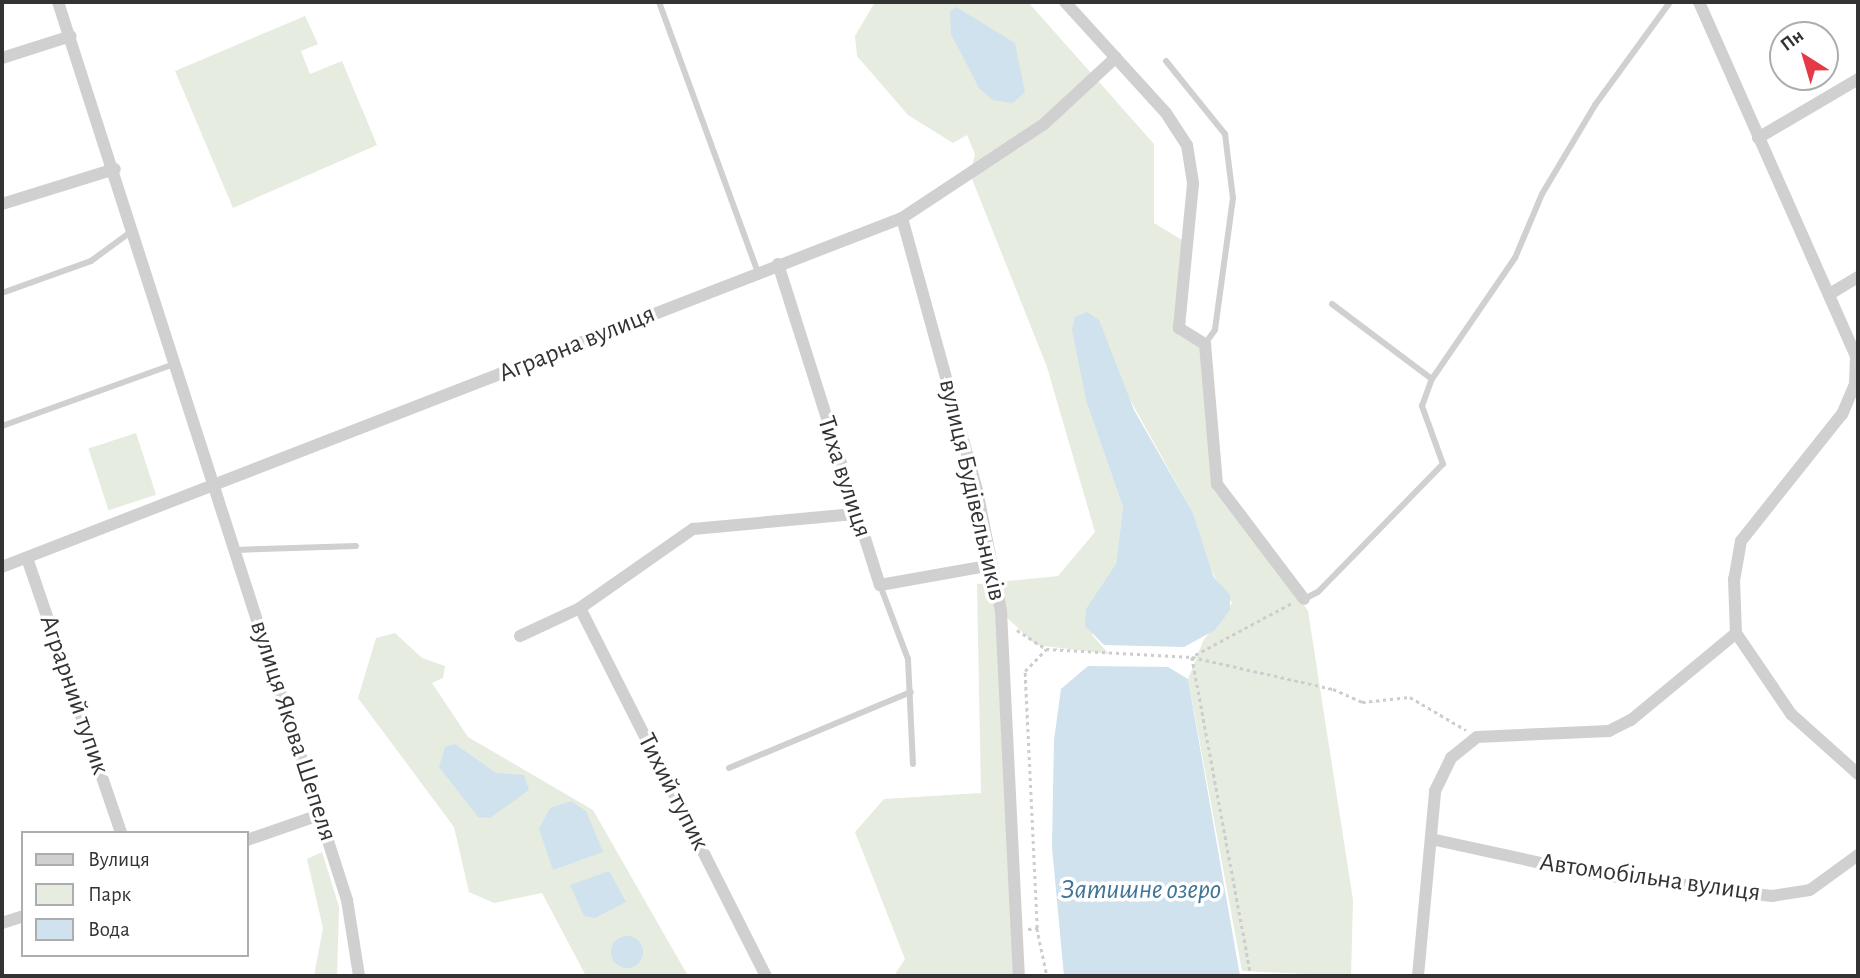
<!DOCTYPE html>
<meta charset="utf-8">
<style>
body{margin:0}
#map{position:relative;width:1860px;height:978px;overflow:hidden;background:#fff;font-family:"Alegreya Sans",sans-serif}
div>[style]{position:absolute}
.green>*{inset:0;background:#e6ecdf;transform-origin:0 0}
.water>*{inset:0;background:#cfe2ee}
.round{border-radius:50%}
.path>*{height:2.5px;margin-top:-1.25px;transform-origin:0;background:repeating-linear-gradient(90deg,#cdcdcd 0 3.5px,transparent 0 7px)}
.service>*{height:6px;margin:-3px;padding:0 3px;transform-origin:3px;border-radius:3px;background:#d0d0d0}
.minor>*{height:12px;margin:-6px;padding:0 6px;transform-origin:6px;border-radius:6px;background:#d0d0d0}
span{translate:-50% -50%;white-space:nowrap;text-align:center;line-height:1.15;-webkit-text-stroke:7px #fff;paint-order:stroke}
.street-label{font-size:26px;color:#333}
.water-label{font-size:28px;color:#3f7597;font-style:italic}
.frame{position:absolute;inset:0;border:4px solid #333;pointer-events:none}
.legend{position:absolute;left:21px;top:831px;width:228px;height:126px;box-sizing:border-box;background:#fff;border:2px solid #adadad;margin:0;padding:9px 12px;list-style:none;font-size:21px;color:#333}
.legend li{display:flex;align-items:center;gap:14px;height:35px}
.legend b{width:35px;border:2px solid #adadad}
.north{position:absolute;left:1769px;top:21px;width:70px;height:70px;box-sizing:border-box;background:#fff;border:2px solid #adadad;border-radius:50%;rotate:323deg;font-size:19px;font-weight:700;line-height:28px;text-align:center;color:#333}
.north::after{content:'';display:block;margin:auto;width:24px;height:32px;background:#e63946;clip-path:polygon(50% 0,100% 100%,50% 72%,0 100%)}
</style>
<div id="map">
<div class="green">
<i style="clip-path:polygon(875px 2px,1028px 2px,1154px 144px,1154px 223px,1187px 243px,1179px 328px,1205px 344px,1215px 472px,1308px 611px,1353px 900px,1351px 976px,1242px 971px,1188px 679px,1203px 641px,1232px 603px,1207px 565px,1193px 513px,1123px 387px,1087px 404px,1123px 507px,1116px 564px,1092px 635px,1109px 654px,1036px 645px,1002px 613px,1019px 976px,894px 976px,905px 959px,855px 832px,884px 799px,981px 793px,977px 584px,1058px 576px,1095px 532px,1047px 367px,970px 174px,975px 154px,967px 135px,953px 143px,908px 115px,857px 56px,855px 36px)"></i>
<i style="clip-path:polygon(305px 16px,318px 44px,301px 51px,310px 74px,342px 61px,377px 145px,233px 208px,175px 71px)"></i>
<i style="left:136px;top:433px;width:65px;height:50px;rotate:72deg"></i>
<i style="clip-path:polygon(395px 633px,422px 658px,445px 666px,443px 678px,432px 683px,468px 737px,593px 810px,688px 976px,586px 976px,542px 893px,494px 903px,469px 892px,454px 827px,358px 698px,376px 638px)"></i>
<i style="clip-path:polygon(322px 852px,339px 907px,337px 976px,314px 976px,323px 928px,307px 859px)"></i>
</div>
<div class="water">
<i style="clip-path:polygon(956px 7px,1015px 43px,1025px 92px,1013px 103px,993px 100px,979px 88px,951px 34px,950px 12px)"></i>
<i style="clip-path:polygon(1087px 312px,1099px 320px,1134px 410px,1193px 513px,1213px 576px,1230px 595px,1230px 610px,1215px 630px,1184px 647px,1104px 645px,1085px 626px,1086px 609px,1116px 564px,1123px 507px,1087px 404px,1072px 330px,1075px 317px)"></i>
<i style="clip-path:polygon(1088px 666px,1168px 667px,1188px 679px,1240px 976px,1064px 976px,1052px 847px,1054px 740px,1061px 689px)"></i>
<i style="clip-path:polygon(455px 744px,496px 773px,524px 775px,529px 790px,490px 818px,478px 817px,439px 767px,445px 747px)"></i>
<i style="clip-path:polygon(571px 801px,586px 811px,603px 852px,553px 870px,539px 829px,550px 808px)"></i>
<i style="clip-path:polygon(609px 871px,626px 902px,595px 918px,584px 916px,570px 885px)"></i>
<i class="round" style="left:611px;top:936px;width:32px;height:32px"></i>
</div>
<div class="path">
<i style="left:1291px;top:604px;width:112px;rotate:151.8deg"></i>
<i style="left:1192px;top:657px;width:145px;rotate:12.8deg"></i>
<i style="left:1333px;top:689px;width:32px;rotate:24deg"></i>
<i style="left:1362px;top:702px;width:48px;rotate:-5.9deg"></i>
<i style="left:1410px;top:697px;width:65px;rotate:30.5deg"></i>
<i style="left:1017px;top:630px;width:35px;rotate:33deg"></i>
<i style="left:1046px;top:649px;width:146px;rotate:3.1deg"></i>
<i style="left:1192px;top:657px;width:324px;rotate:79.5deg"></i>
<i style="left:1037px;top:928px;width:49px;rotate:78.2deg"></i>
<i style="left:1028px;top:929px;width:9px;rotate:-6deg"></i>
<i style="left:1037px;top:928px;width:257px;rotate:-92.7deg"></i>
<i style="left:1025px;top:671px;width:30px;rotate:-46deg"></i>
</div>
<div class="service">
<i style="left:659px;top:2px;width:288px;rotate:69.9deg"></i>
<i style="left:1166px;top:61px;width:94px;rotate:51.1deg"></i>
<i style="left:1225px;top:134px;width:64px;rotate:82.9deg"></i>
<i style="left:1233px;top:198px;width:133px;rotate:97.8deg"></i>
<i style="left:1215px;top:330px;width:17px;rotate:126deg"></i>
<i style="left:2px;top:293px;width:95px;rotate:-19.8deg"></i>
<i style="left:91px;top:261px;width:51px;rotate:-36.2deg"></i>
<i style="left:1332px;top:304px;width:125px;rotate:36.9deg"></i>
<i style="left:1432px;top:379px;width:147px;rotate:-55.6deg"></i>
<i style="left:1515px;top:258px;width:69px;rotate:-67.1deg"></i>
<i style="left:1542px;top:194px;width:104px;rotate:-59.2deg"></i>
<i style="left:1595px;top:105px;width:127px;rotate:-53.9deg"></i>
<i style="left:2px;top:426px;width:183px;rotate:-19.8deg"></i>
<i style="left:235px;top:550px;width:121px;rotate:-1.9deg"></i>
<i style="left:880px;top:585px;width:79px;rotate:69.3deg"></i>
<i style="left:908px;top:659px;width:105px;rotate:87.3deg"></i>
<i style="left:1304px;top:599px;width:16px;rotate:-27deg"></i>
<i style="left:1318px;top:592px;width:179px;rotate:-45.7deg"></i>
<i style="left:1443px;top:464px;width:62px;rotate:-109.9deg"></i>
<i style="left:1422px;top:406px;width:29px;rotate:-70deg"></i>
<i style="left:729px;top:768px;width:197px;rotate:-22.7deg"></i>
</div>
<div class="minor">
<i style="left:58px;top:2px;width:943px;rotate:72.16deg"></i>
<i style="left:347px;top:900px;width:77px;rotate:81deg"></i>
<i style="left:1065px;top:2px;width:150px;rotate:47.7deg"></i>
<i style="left:1166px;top:113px;width:38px;rotate:57deg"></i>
<i style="left:1187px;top:145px;width:39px;rotate:81deg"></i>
<i style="left:1193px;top:184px;width:145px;rotate:95.6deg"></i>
<i style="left:1179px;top:328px;width:31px;rotate:32deg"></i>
<i style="left:1205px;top:344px;width:141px;rotate:85.1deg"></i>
<i style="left:1217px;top:484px;width:144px;rotate:52.9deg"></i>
<i style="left:1699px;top:2px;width:387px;rotate:66.1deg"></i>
<i style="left:1856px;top:356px;width:28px;rotate:92deg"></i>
<i style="left:1855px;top:384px;width:33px;rotate:113deg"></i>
<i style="left:1842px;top:414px;width:162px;rotate:128.5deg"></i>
<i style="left:1741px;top:541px;width:39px;rotate:100deg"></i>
<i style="left:1734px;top:579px;width:54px;rotate:87.9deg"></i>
<i style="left:1736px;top:633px;width:98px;rotate:55.8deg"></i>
<i style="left:1791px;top:714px;width:90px;rotate:41.8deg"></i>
<i style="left:2px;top:58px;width:72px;rotate:-17.7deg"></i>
<i style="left:1758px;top:138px;width:116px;rotate:-30.5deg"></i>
<i style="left:2px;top:204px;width:118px;rotate:-17.2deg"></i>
<i style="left:902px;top:218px;width:282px;rotate:74.6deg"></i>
<i style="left:977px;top:490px;width:123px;rotate:78.8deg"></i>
<i style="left:1001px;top:611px;width:365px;rotate:87.2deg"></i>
<i style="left:778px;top:264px;width:337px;rotate:72.4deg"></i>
<i style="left:880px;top:585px;width:109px;rotate:-10.1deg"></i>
<i style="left:1833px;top:292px;width:29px;rotate:-31deg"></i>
<i style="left:27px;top:558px;width:291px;rotate:71.1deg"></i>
<i style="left:2px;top:567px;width:965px;rotate:-21.2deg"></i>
<i style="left:902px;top:218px;width:170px;rotate:-33.5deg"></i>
<i style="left:1044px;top:124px;width:98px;rotate:-42.9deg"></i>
<i style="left:580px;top:608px;width:412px;rotate:63.2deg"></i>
<i style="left:520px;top:636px;width:66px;rotate:-25deg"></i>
<i style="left:580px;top:608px;width:138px;rotate:-35deg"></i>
<i style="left:693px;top:529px;width:162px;rotate:-5.3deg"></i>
<i style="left:1431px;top:839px;width:160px;rotate:12.3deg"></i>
<i style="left:1587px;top:873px;width:186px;rotate:7.1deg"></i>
<i style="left:1772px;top:896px;width:38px;rotate:-9deg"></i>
<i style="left:1810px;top:890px;width:59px;rotate:-36.1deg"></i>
<i style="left:247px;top:840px;width:76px;rotate:-19.1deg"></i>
<i style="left:2px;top:923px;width:22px;rotate:-18deg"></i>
<i style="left:1418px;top:976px;width:186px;rotate:-84.7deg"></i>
<i style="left:1435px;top:791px;width:37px;rotate:-64deg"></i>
<i style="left:1451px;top:758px;width:33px;rotate:-39deg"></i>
<i style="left:1477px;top:737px;width:132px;rotate:-2.6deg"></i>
<i style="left:1609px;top:731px;width:25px;rotate:-27deg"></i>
<i style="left:1631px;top:720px;width:136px;rotate:-39.6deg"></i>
</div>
<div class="street-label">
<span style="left:577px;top:344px;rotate:-22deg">Аграрна вулиця</span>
<span style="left:844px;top:477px;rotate:72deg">Тиха вулиця</span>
<span style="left:972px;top:490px;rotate:77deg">вулиця Будівельників</span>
<span style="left:74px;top:695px;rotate:71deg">Аграрний тупик</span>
<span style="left:293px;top:731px;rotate:72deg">вулиця Якова Шепеля</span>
<span style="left:673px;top:792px;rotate:63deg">Тихий тупик</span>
<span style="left:1650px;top:878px;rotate:8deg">Автомобільна вулиця</span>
</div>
<div class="water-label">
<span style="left:1141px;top:890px">Затишне озеро</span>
</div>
<div class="frame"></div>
<ul class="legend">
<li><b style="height:9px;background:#d0d0d0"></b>Вулиця</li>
<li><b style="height:19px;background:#e6ecdf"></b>Парк</li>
<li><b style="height:19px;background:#cfe2ee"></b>Вода</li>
</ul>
<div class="north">Пн</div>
</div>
